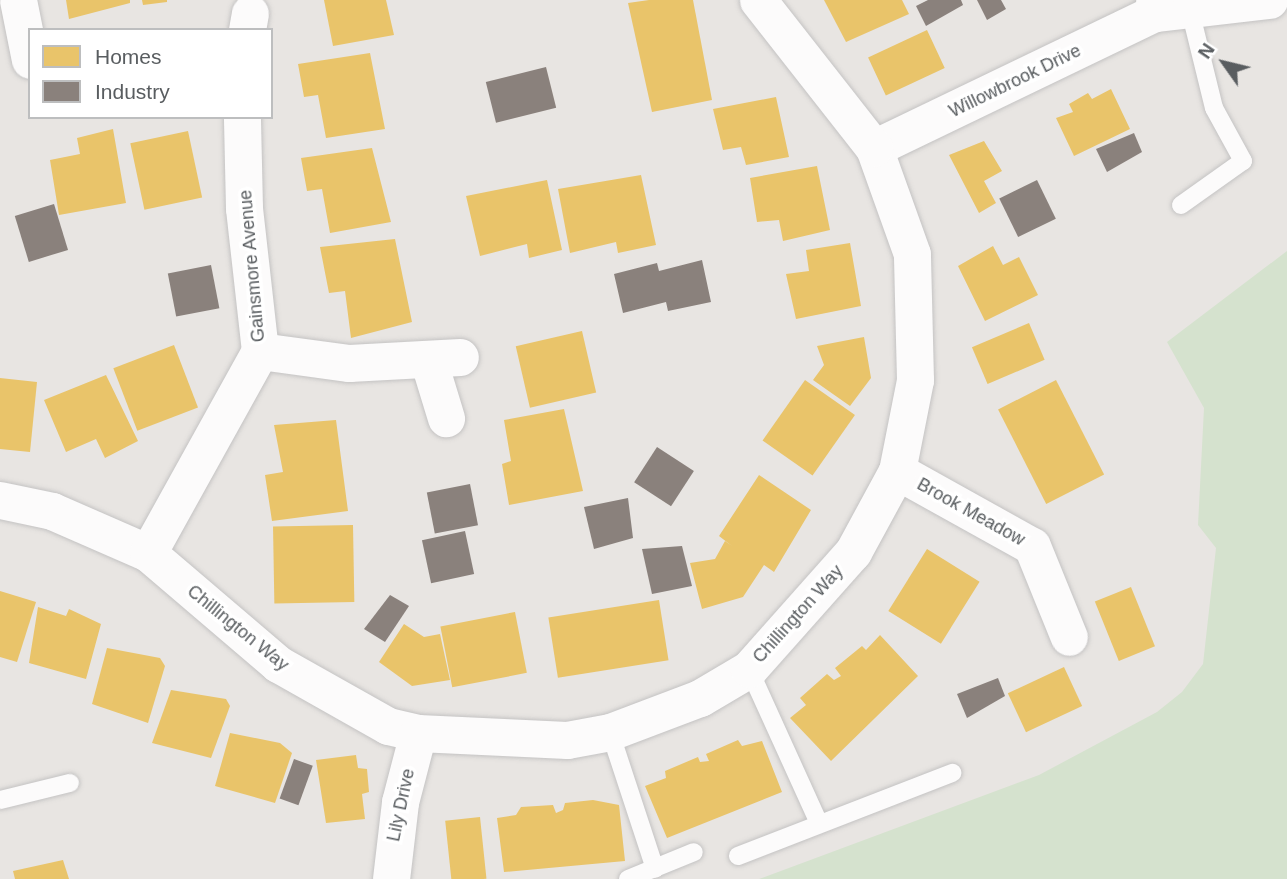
<!DOCTYPE html>
<style>
body{margin:0}
#map{position:relative;width:1287px;height:879px;overflow:hidden;background:#e8e5e2;font-family:Arial,sans-serif}
div>[style]{position:absolute}
.green>*{inset:0;background:#d5e2ce}
.homes>*{inset:0;background:#e9c46a;transform-origin:0 0}
.industry>*{inset:0;background:#8a817c;transform-origin:0 0}
.roads{filter:drop-shadow(0 0 2px #c4c3c3) drop-shadow(0 0 2px #c4c3c3)}
.service>*{height:18px;margin:-9px;padding:0 9px;transform-origin:9px;border-radius:9px;background:#fcfbfb}
.minor>*{height:37px;margin:-18.5px;padding:0 18.5px;transform-origin:18.5px;border-radius:18.5px;background:#fcfbfb}
span{translate:-50% -50%;white-space:nowrap;text-align:center;line-height:1.15;-webkit-text-stroke:7px #fff;paint-order:stroke}
.street-label{font-size:18px;color:#595d60}
.legend{position:absolute;left:28px;top:28px;width:245px;height:91px;box-sizing:border-box;background:#fff;border:2px solid #bdbebf;margin:0;padding:9px 12px;list-style:none;font-size:21px;color:#595d60}
.legend li{display:flex;align-items:center;gap:14px;height:35px}
.legend b{width:35px;border:2px solid #bdbebf}
.north{position:absolute;left:1189px;top:28px;width:70px;height:70px;-webkit-text-stroke:5px #fff;paint-order:stroke;rotate:304deg;font-size:19px;font-weight:700;line-height:28px;text-align:center;color:#595d60}
.north::after{content:'';display:block;margin:auto;width:24px;height:32px;background:#595d60;clip-path:polygon(50% 0,100% 100%,50% 72%,0 100%)}
</style>
<div id="map">
<div class="green">
<i style="clip-path:polygon(1287px 251px,1287px 879px,759px 879px,1039px 775px,1157px 712px,1182px 692px,1203px 664px,1216px 548px,1198px 525px,1204px 408px,1167px 342px)"></i>
</div>
<div class="homes">
<i style="clip-path:polygon(66px 0,130px 0,130px 3px,69px 19px)"></i>
<i style="clip-path:polygon(142px 0,167px 0,167px 2px,143px 5px)"></i>
<i style="clip-path:polygon(324px 0,386px 0,394px 35px,333px 46px)"></i>
<i style="clip-path:polygon(649px 0,693px 0,712px 100px,652px 112px,628px 3px)"></i>
<i style="clip-path:polygon(824px 0,902px 0,909px 14px,846px 42px)"></i>
<i style="left:927px;top:30px;width:42px;height:65px;rotate:65deg"></i>
<i style="clip-path:polygon(370px 53px,385px 129px,326px 138px,318px 95px,304px 97px,298px 64px)"></i>
<i style="clip-path:polygon(1111px 89px,1130px 129px,1074px 156px,1056px 118px,1073px 112px,1069px 104px,1088px 93px,1092px 99px)"></i>
<i style="clip-path:polygon(776px 97px,789px 157px,746px 165px,741px 147px,723px 150px,713px 109px)"></i>
<i style="clip-path:polygon(113px 129px,126px 203px,59px 215px,50px 160px,80px 154px,77px 138px)"></i>
<i style="left:188px;top:131px;width:68px;height:59px;rotate:78deg"></i>
<i style="clip-path:polygon(984px 141px,1002px 171px,984px 181px,996px 203px,979px 213px,949px 155px)"></i>
<i style="clip-path:polygon(372px 148px,391px 222px,330px 233px,322px 189px,307px 191px,301px 158px)"></i>
<i style="clip-path:polygon(817px 166px,830px 230px,783px 241px,779px 220px,757px 222px,750px 178px)"></i>
<i style="clip-path:polygon(641px 175px,656px 245px,618px 253px,616px 242px,570px 253px,558px 189px)"></i>
<i style="clip-path:polygon(547px 180px,562px 250px,529px 258px,527px 244px,480px 256px,466px 196px)"></i>
<i style="clip-path:polygon(395px 239px,412px 322px,351px 338px,345px 291px,329px 293px,320px 247px)"></i>
<i style="clip-path:polygon(850px 243px,861px 306px,796px 319px,786px 274px,809px 271px,806px 250px)"></i>
<i style="clip-path:polygon(993px 246px,1003px 265px,1019px 257px,1038px 295px,985px 321px,958px 266px)"></i>
<i style="left:1029px;top:323px;width:40px;height:62px;rotate:67deg"></i>
<i style="left:582px;top:331px;width:63px;height:68px;rotate:77deg"></i>
<i style="clip-path:polygon(864px 337px,871px 378px,850px 406px,813px 380px,824px 365px,817px 346px)"></i>
<i style="left:174px;top:345px;width:67px;height:65px;rotate:69deg"></i>
<i style="clip-path:polygon(106px 375px,138px 441px,105px 458px,96px 439px,66px 452px,44px 400px)"></i>
<i style="clip-path:polygon(0 378px,37px 382px,30px 452px,0 449px)"></i>
<i style="left:805px;top:380px;width:61px;height:74px;rotate:35deg"></i>
<i style="left:1056px;top:380px;width:106px;height:65px;rotate:63deg"></i>
<i style="clip-path:polygon(564px 409px,583px 491px,509px 505px,502px 464px,511px 461px,504px 420px)"></i>
<i style="clip-path:polygon(336px 420px,348px 511px,272px 521px,265px 475px,283px 472px,274px 425px)"></i>
<i style="clip-path:polygon(759px 475px,811px 510px,774px 572px,764px 565px,743px 597px,702px 609px,690px 563px,715px 559px,725px 541px,732px 546px,719px 536px)"></i>
<i style="left:353px;top:525px;width:77px;height:80px;rotate:89deg"></i>
<i style="left:927px;top:549px;width:62px;height:73px;rotate:32deg"></i>
<i style="left:1131px;top:587px;width:64px;height:39px;rotate:68deg"></i>
<i style="clip-path:polygon(0 591px,36px 602px,17px 662px,0 657px)"></i>
<i style="left:659px;top:600px;width:61px;height:112px;rotate:81deg"></i>
<i style="clip-path:polygon(38px 607px,66px 616px,69px 609px,101px 624px,86px 679px,29px 663px)"></i>
<i style="left:515px;top:612px;width:62px;height:76px;rotate:79deg"></i>
<i style="clip-path:polygon(404px 624px,424px 637px,440px 634px,450px 680px,412px 686px,379px 662px)"></i>
<i style="clip-path:polygon(880px 635px,918px 676px,831px 761px,790px 718px,806px 705px,800px 698px,827px 674px,834px 680px,841px 676px,835px 668px,862px 646px,866px 650px)"></i>
<i style="clip-path:polygon(107px 648px,160px 658px,165px 666px,148px 723px,92px 704px)"></i>
<i style="left:1064px;top:667px;width:43px;height:62px;rotate:65deg"></i>
<i style="clip-path:polygon(171px 690px,226px 699px,230px 706px,211px 758px,152px 743px)"></i>
<i style="clip-path:polygon(230px 733px,280px 743px,292px 753px,275px 803px,215px 786px)"></i>
<i style="clip-path:polygon(738px 740px,742px 746px,762px 741px,782px 792px,667px 838px,645px 786px,666px 778px,665px 771px,698px 757px,700px 762px,709px 761px,706px 754px)"></i>
<i style="clip-path:polygon(356px 755px,358px 768px,367px 769px,369px 792px,362px 794px,365px 819px,326px 823px,316px 760px)"></i>
<i style="clip-path:polygon(593px 800px,619px 805px,625px 861px,504px 872px,497px 818px,516px 815px,521px 807px,553px 805px,556px 813px,563px 810px,565px 803px)"></i>
<i style="left:480px;top:817px;width:62px;height:35px;rotate:84deg"></i>
<i style="clip-path:polygon(63px 860px,69px 879px,15px 879px,13px 871px)"></i>
</div>
<div class="industry">
<i style="clip-path:polygon(928px 0,961px 0,963px 5px,926px 26px,916px 6px)"></i>
<i style="clip-path:polygon(977px 0,1001px 0,1006px 9px,987px 20px)"></i>
<i style="left:546px;top:67px;width:42px;height:62px;rotate:76deg"></i>
<i style="clip-path:polygon(1134px 133px,1142px 152px,1107px 172px,1096px 149px)"></i>
<i style="left:1037px;top:180px;width:43px;height:42px;rotate:64deg"></i>
<i style="left:54px;top:204px;width:48px;height:41px;rotate:73deg"></i>
<i style="clip-path:polygon(702px 260px,711px 302px,668px 311px,666px 302px,623px 313px,614px 274px,657px 263px,659px 271px)"></i>
<i style="left:211px;top:265px;width:44px;height:44px;rotate:79deg"></i>
<i style="left:657px;top:447px;width:44px;height:42px;rotate:33deg"></i>
<i style="left:470px;top:484px;width:42px;height:44px;rotate:79deg"></i>
<i style="clip-path:polygon(628px 498px,633px 538px,594px 549px,584px 507px)"></i>
<i style="left:465px;top:531px;width:44px;height:44px;rotate:78deg"></i>
<i style="clip-path:polygon(682px 546px,692px 586px,652px 594px,642px 549px)"></i>
<i style="clip-path:polygon(390px 595px,409px 606px,385px 642px,364px 629px)"></i>
<i style="clip-path:polygon(998px 678px,1005px 696px,967px 718px,957px 694px)"></i>
<i style="left:294px;top:759px;width:20px;height:42px;rotate:20deg"></i>
</div>
<div class="roads">
<div class="service">
<i style="left:1181px;top:205px;width:76px;rotate:-35.4deg"></i>
<i style="left:1243px;top:161px;width:60px;rotate:-118.7deg"></i>
<i style="left:1214px;top:108px;width:101px;rotate:-103.8deg"></i>
<i style="left:749px;top:669px;width:169px;rotate:65.6deg"></i>
<i style="left:610px;top:732px;width:144px;rotate:71.8deg"></i>
<i style="left:0;top:800px;width:72px;rotate:-13.7deg"></i>
<i style="left:738px;top:856px;width:230px;rotate:-21.2deg"></i>
<i style="left:628px;top:879px;width:71px;rotate:-22.2deg"></i>
</div>
<div class="minor">
<i style="left:18px;top:0;width:61px;rotate:78.7deg"></i>
<i style="left:1155px;top:13px;width:115px;rotate:-6.5deg"></i>
<i style="left:247px;top:30px;width:17px;rotate:-80deg"></i>
<i style="left:874px;top:148px;width:312px;rotate:-25.7deg"></i>
<i style="left:1155px;top:13px;width:13px;rotate:-94deg"></i>
<i style="left:260px;top:351px;width:90px;rotate:7.7deg"></i>
<i style="left:349px;top:363px;width:111px;rotate:-3.1deg"></i>
<i style="left:428px;top:359px;width:62px;rotate:73deg"></i>
<i style="left:897px;top:471px;width:154px;rotate:29.1deg"></i>
<i style="left:1032px;top:546px;width:98px;rotate:67.9deg"></i>
<i style="left:0;top:500px;width:53px;rotate:11.9deg"></i>
<i style="left:52px;top:511px;width:105px;rotate:23.6deg"></i>
<i style="left:148px;top:553px;width:171px;rotate:40.5deg"></i>
<i style="left:278px;top:664px;width:126px;rotate:29.4deg"></i>
<i style="left:388px;top:726px;width:31px;rotate:13deg"></i>
<i style="left:418px;top:733px;width:149px;rotate:2.7deg"></i>
<i style="left:567px;top:740px;width:44px;rotate:-10.5deg"></i>
<i style="left:610px;top:732px;width:96px;rotate:-20.7deg"></i>
<i style="left:700px;top:698px;width:57px;rotate:-30.6deg"></i>
<i style="left:749px;top:669px;width:157px;rotate:-48.4deg"></i>
<i style="left:853px;top:552px;width:92px;rotate:-61.5deg"></i>
<i style="left:897px;top:471px;width:93px;rotate:-78.8deg"></i>
<i style="left:915px;top:380px;width:126px;rotate:-91.4deg"></i>
<i style="left:912px;top:254px;width:113px;rotate:-109.7deg"></i>
<i style="left:874px;top:148px;width:188px;rotate:-128.1deg"></i>
<i style="left:148px;top:553px;width:231px;rotate:-61deg"></i>
<i style="left:260px;top:351px;width:144px;rotate:-96.4deg"></i>
<i style="left:244px;top:208px;width:91px;rotate:-91.3deg"></i>
<i style="left:391px;top:879px;width:78px;rotate:-83.3deg"></i>
<i style="left:400px;top:802px;width:71px;rotate:-75.4deg"></i>
</div>
</div>
<div class="street-label">
<span style="left:1015px;top:81px;rotate:-26deg">Willowbrook Drive</span>
<span style="left:252px;top:266px;rotate:-95deg">Gainsmore Avenue</span>
<span style="left:971px;top:512px;rotate:29deg">Brook Meadow</span>
<span style="left:798px;top:614px;rotate:-48deg">Chillington Way</span>
<span style="left:238px;top:628px;rotate:39deg">Chillington Way</span>
<span style="left:401px;top:805px;rotate:-78deg">Lily Drive</span>
</div>
<ul class="legend">
<li><b style="height:19px;background:#e9c46a"></b>Homes</li>
<li><b style="height:19px;background:#8a817c"></b>Industry</li>
</ul>
<div class="north">N</div>
</div>
